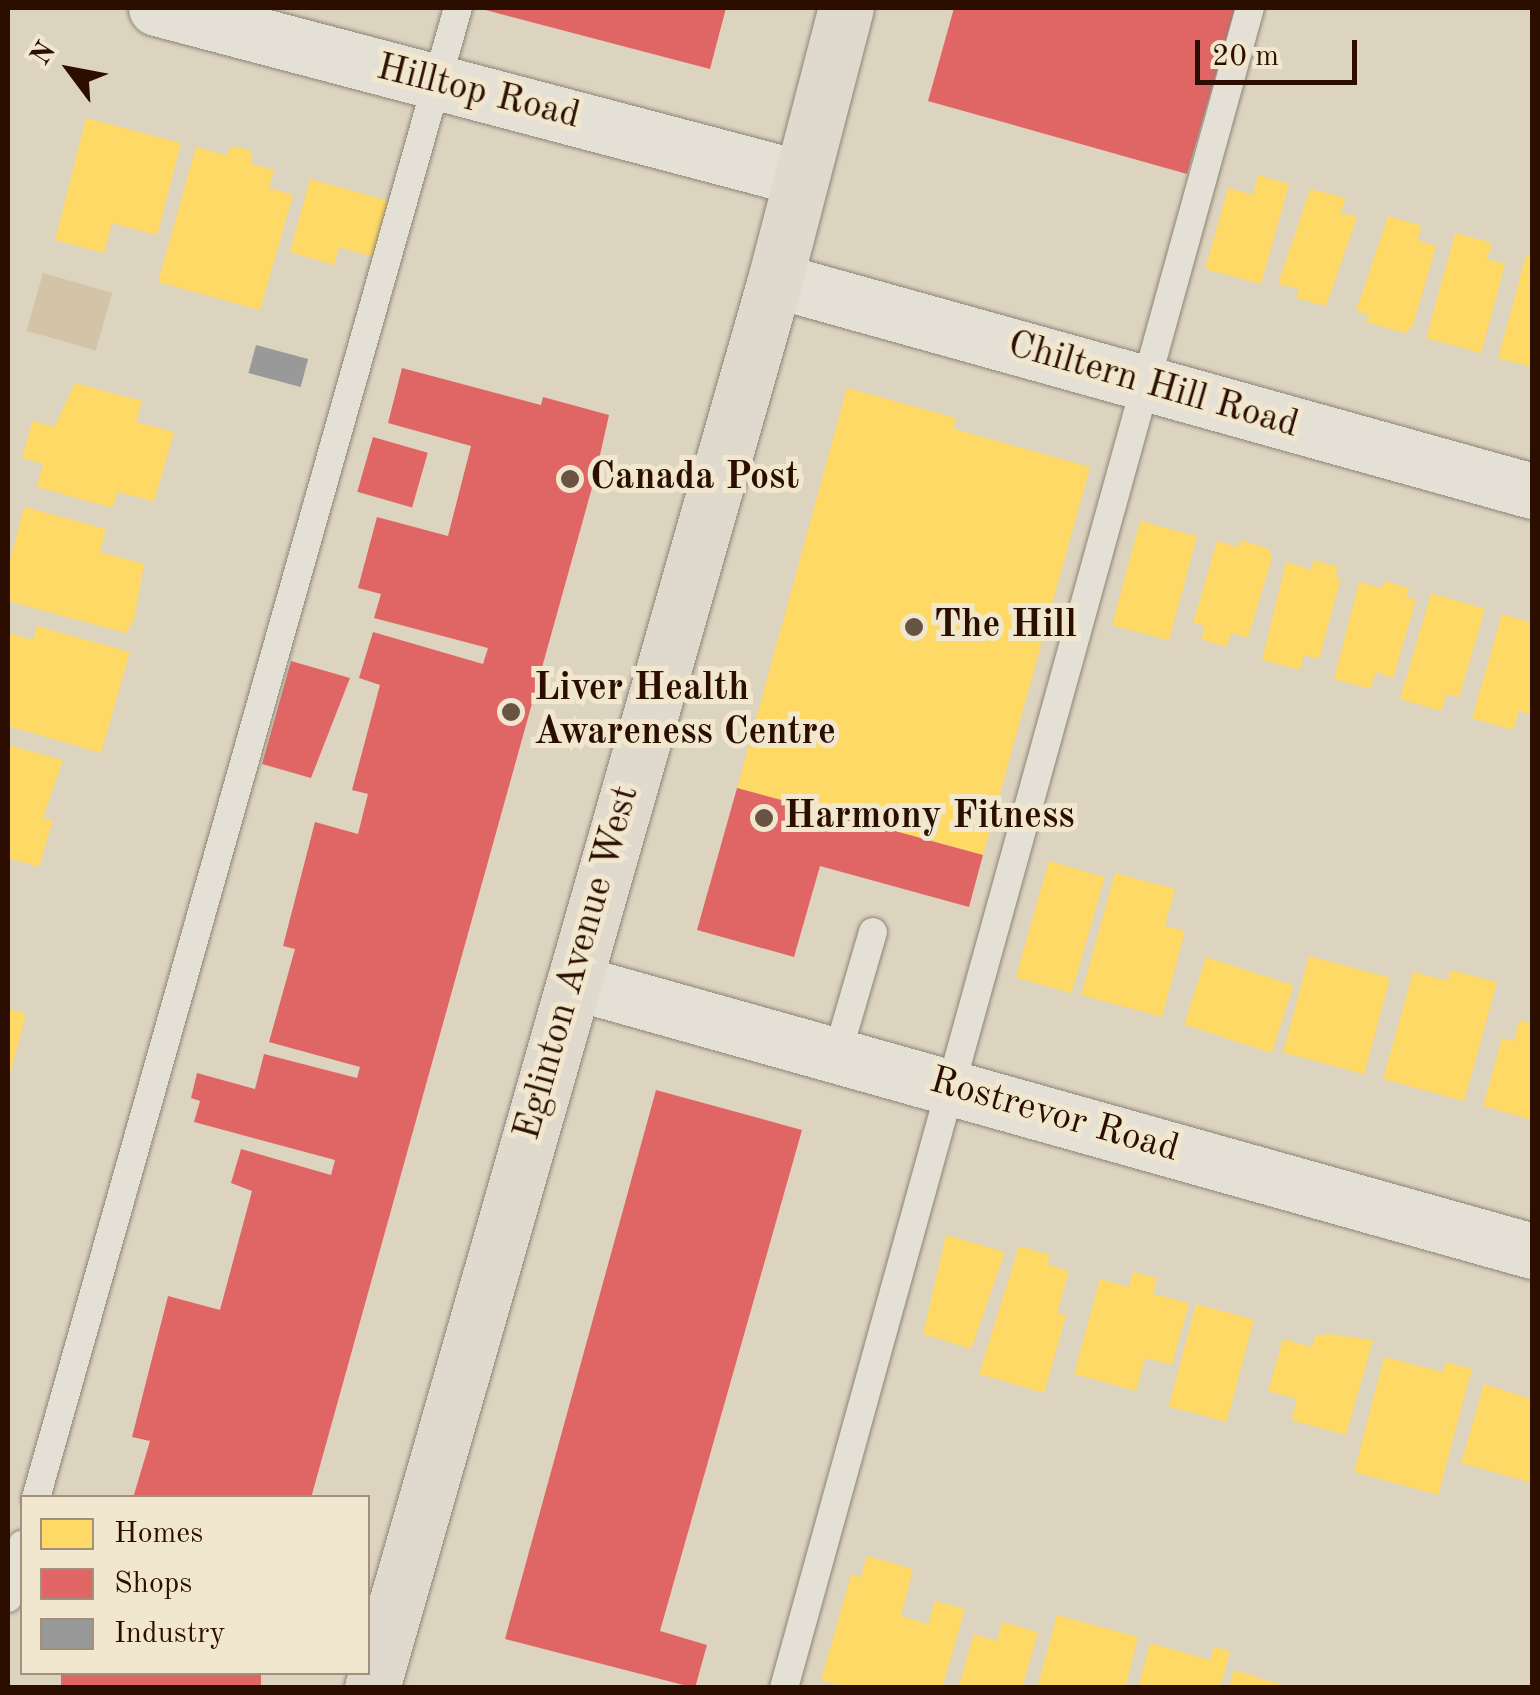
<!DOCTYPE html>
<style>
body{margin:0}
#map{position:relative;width:1540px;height:1695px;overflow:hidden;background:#ddd4c0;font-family:"Old Standard TT",serif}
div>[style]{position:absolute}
.green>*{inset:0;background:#d3c4a8;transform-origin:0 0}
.homes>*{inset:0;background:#ffd966;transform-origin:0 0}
.shops>*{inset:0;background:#e06666;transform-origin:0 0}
.industry>*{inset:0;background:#999;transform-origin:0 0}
.roads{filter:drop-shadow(0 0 2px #8d8477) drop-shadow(0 0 2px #8d8477)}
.service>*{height:28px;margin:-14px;padding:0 14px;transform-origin:14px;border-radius:14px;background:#e5e0d5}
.minor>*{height:55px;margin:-27.5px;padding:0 27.5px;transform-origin:27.5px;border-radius:27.5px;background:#e5e0d5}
.primary>*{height:55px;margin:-27.5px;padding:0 27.5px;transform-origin:27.5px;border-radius:27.5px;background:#e0dace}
.dots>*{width:28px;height:28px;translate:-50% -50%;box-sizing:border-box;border:5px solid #f1e6ce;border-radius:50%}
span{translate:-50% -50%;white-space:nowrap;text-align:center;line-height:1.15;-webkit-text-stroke:10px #f1e6ce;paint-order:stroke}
.street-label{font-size:38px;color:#2b0e00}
.poi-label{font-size:38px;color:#2b0e00;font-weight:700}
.left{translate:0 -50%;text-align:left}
.frame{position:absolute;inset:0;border:10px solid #2b0e00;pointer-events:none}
.legend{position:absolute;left:20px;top:1495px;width:350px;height:180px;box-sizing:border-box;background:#f1e6ce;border:2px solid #a2907c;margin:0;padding:12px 18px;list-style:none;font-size:30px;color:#2b0e00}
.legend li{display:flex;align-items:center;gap:20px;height:50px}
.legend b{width:50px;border:2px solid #a2907c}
.north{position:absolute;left:20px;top:20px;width:100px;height:100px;-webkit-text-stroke:8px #f1e6ce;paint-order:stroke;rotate:302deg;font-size:28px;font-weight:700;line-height:40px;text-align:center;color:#2b0e00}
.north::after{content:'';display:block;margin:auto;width:35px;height:45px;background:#2b0e00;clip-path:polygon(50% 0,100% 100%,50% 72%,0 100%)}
.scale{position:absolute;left:1195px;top:40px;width:162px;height:45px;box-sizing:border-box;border:5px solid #2b0e00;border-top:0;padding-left:12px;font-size:30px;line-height:35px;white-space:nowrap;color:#2b0e00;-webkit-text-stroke:8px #f1e6ce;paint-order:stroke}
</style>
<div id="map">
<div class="green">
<i style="left:43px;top:273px;width:72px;height:60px;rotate:16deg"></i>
</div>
<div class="homes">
<i style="clip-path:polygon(86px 118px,181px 143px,157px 235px,112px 223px,104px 253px,55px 240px)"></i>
<i style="clip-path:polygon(233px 146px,252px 151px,252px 164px,274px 170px,269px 188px,293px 195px,260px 310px,158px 282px,196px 147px,225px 155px)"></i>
<i style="clip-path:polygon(1258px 175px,1289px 184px,1261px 284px,1205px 269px,1228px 188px,1253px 195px)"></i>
<i style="clip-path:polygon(310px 179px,389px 201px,373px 257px,339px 247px,334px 265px,290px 252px)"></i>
<i style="clip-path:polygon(1310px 189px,1345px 198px,1341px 213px,1357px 217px,1326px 306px,1296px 298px,1299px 289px,1278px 284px)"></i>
<i style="clip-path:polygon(1388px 216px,1422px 226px,1417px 240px,1436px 246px,1413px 325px,1405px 333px,1366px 322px,1369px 315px,1356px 311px)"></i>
<i style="clip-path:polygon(1455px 233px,1492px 243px,1487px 259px,1505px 264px,1481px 353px,1426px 338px)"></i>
<i style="clip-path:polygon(1526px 255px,1532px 256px,1532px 367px,1498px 358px)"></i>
<i style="clip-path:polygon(75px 383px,142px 401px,136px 422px,174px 432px,154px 501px,117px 492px,113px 508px,37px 487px,43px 464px,22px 458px,32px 421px,54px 427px)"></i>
<i style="clip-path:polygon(847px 388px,956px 418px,954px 429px,1090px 467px,983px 855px,737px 788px)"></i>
<i style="clip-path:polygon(24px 507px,106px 529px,100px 552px,144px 564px,134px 620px,126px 633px,8px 601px,8px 568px)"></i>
<i style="left:1140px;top:521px;width:59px;height:108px;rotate:15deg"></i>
<i style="clip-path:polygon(1241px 540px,1269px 549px,1272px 557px,1248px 638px,1231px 633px,1227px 647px,1201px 639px,1205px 626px,1193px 623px,1217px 541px,1238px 547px)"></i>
<i style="clip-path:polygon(1314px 560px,1338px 567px,1335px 577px,1341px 578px,1319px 659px,1304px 655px,1300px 670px,1262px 660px,1286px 562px,1311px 570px)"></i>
<i style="clip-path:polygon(1384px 581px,1409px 588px,1406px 597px,1416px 600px,1393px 678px,1376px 672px,1370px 689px,1334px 679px,1359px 582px,1382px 588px)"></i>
<i style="clip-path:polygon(1431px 593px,1485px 609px,1459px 697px,1447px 694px,1441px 711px,1400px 699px)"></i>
<i style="clip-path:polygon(1502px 614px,1532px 623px,1532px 715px,1519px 711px,1513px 730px,1472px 718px)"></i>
<i style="clip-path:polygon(37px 626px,130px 652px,101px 753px,8px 726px,8px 633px,33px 640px)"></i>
<i style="clip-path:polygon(8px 745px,63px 760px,43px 818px,53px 820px,39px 867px,8px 858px)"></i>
<i style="left:1049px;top:861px;width:58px;height:121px;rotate:16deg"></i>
<i style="clip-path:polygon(1115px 873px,1175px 889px,1165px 926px,1185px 931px,1162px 1017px,1081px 995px)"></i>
<i style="left:1309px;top:956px;width:84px;height:100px;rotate:15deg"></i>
<i style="left:1206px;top:957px;width:92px;height:71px;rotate:18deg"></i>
<i style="clip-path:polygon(1450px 970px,1497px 982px,1464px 1101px,1383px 1079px,1413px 972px,1448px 981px)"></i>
<i style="clip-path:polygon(8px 1009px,26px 1014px,9px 1078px,8px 1078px)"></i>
<i style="clip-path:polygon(1519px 1020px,1532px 1024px,1532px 1120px,1483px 1106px,1502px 1038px,1514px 1041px)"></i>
<i style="clip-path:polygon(946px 1235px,1005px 1252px,971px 1349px,923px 1334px)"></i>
<i style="clip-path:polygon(1019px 1246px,1050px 1255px,1047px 1264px,1069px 1271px,1057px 1313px,1066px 1315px,1044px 1393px,979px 1374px)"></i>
<i style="clip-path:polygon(1133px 1272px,1157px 1278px,1153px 1294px,1189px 1303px,1172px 1365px,1145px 1358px,1136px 1391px,1074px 1374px,1100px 1279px,1129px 1287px)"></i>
<i style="left:1196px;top:1304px;width:60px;height:106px;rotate:15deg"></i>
<i style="clip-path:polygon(1329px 1334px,1373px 1340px,1346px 1435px,1291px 1420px,1297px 1399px,1268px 1391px,1283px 1339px,1312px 1347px,1315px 1336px)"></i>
<i style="clip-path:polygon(1384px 1357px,1443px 1372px,1446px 1362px,1472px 1369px,1438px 1495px,1354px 1472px)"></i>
<i style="clip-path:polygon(1484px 1384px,1532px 1399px,1532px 1483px,1461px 1463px)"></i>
<i style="clip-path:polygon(867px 1556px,913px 1569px,901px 1616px,928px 1624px,935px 1601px,965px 1609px,942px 1688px,849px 1688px,821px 1680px,851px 1575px,861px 1577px)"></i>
<i style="clip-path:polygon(1057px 1615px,1138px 1637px,1125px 1688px,1037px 1688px)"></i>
<i style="clip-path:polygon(1002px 1622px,1038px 1632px,1022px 1688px,958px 1688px,974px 1634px,997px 1641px)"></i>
<i style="clip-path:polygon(1150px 1643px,1210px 1660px,1214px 1647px,1230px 1651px,1220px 1688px,1138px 1688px)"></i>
<i style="clip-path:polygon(1234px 1670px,1288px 1687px,1288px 1688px,1229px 1688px)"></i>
</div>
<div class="shops">
<i style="clip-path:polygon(478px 8px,726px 8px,710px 69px)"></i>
<i style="clip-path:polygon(954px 8px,1235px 8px,1187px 174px,928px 101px)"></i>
<i style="clip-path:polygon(402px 368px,541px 405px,543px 397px,609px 415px,595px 477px,311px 1498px,133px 1498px,150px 1441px,132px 1437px,168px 1296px,220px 1310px,252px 1191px,231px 1183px,241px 1149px,331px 1175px,335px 1160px,194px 1122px,200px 1101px,191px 1098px,197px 1073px,255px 1089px,264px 1054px,357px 1078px,360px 1067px,269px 1042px,295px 949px,283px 946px,315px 822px,358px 834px,368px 794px,352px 790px,380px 685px,359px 678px,373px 632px,483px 664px,488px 648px,374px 618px,381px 594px,358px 588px,377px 517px,448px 536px,471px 446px,388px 423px)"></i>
<i style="left:373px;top:437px;width:57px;height:57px;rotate:16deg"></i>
<i style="clip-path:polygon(291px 661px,350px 678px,311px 778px,262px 764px)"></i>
<i style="clip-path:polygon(737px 788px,983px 855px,969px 907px,820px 866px,794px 957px,697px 930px)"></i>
<i style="clip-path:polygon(656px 1090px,802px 1130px,660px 1631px,707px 1645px,695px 1688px,505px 1639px)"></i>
<i style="left:61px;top:1672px;width:200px;height:16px"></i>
</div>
<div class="industry">
<i style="left:256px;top:345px;width:54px;height:29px;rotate:15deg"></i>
</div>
<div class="roads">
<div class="service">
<i style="left:837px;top:1055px;width:128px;rotate:-73.7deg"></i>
<i style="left:36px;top:1498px;width:1549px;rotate:-74.19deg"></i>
<i style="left:8px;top:1598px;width:55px;rotate:-75.2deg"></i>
<i style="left:784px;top:1688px;width:1743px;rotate:-74.5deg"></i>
</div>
<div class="minor">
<i style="left:156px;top:8px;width:667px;rotate:14.77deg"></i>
<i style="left:775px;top:280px;width:786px;rotate:15.57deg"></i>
<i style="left:574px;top:982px;width:995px;rotate:15.68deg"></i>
</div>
<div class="primary">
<i style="left:372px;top:1688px;width:1465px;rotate:-74.03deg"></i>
<i style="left:775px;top:280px;width:281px;rotate:-75.4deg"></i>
</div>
</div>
<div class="dots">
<i style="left:570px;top:479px;background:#695343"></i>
<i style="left:914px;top:627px;background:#695343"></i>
<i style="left:511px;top:712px;background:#695343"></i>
<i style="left:764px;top:818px;background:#695343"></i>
</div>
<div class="street-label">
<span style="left:478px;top:93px;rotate:14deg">Hilltop Road</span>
<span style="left:1153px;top:386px;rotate:16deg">Chiltern Hill Road</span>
<span style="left:578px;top:963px;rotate:-74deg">Eglinton Avenue West</span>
<span style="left:1054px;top:1116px;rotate:16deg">Rostrevor Road</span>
</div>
<div class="poi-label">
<span class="left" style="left:590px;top:479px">Canada Post</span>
<span class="left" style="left:934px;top:627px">The Hill</span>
<span class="left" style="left:534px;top:712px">Liver Health<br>Awareness Centre</span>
<span class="left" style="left:784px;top:818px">Harmony Fitness</span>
</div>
<div class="frame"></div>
<ul class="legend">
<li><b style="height:28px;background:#ffd966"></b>Homes</li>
<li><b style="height:28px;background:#e06666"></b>Shops</li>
<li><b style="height:28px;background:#999"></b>Industry</li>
</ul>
<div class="north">N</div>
<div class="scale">20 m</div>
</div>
